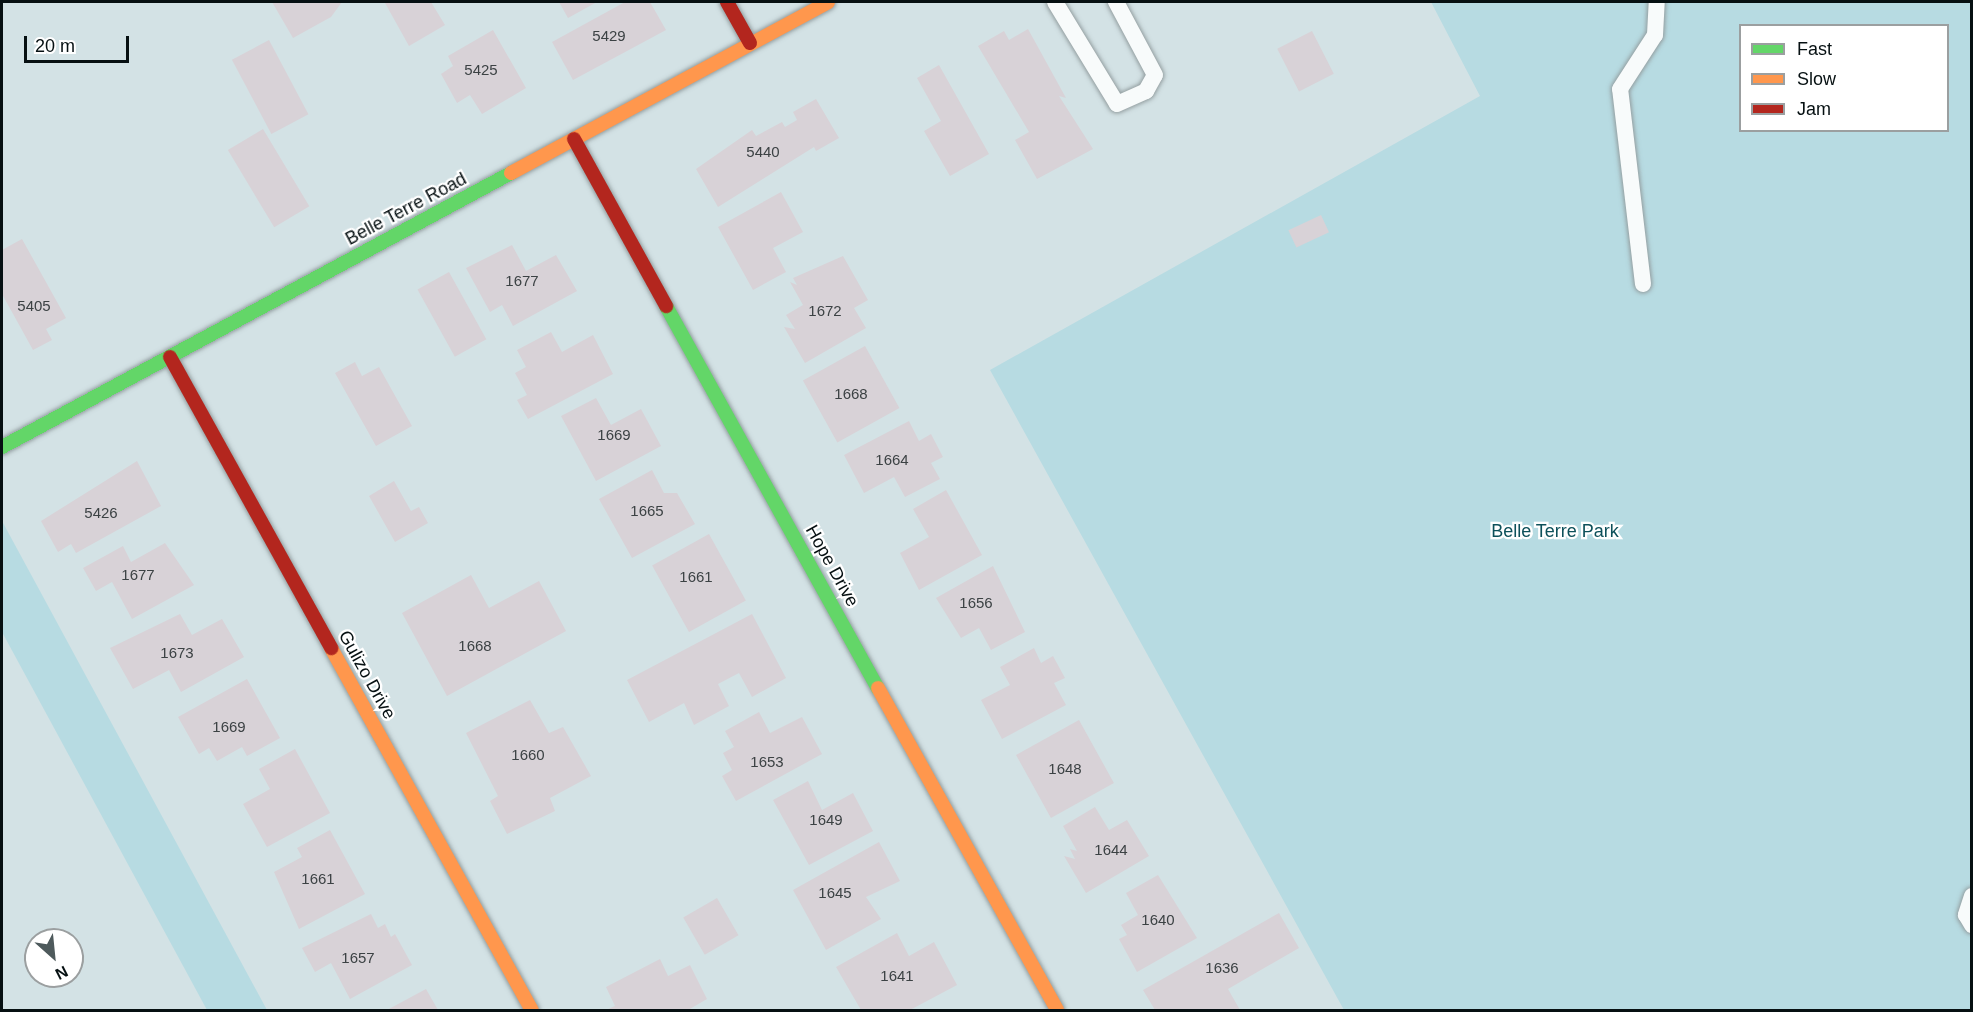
<!DOCTYPE html>
<style>
body{margin:0}
#map{position:relative;width:1973px;height:1012px;overflow:hidden;background:#d3e2e5;font-family:Helvetica,sans-serif}
div>[style]{position:absolute}
.green>*{inset:0;background:#b7dbe2}
.building>*{inset:0;background:#d8d2d7;transform-origin:0 0}
.roads{filter:drop-shadow(0 0 2px #949fa1) drop-shadow(0 0 2px #949fa1)}
.lane>*{height:16px;margin:-8px;padding:0 8px;transform-origin:8px;border-radius:8px;background:#f8fbfb}
.fast>*{height:14px;margin:-7px;padding:0 7px;transform-origin:7px;border-radius:7px;background:#63d668}
.slow>*{height:14px;margin:-7px;padding:0 7px;transform-origin:7px;border-radius:7px;background:#ff974d}
.jam>*{height:14px;margin:-7px;padding:0 7px;transform-origin:7px;border-radius:7px;background:#b3261e}
span{translate:-50% -50%;white-space:nowrap;text-align:center;line-height:1.15;-webkit-text-stroke:4.5px #fff;paint-order:stroke}
.number-label{font-size:15px;color:#3c4244}
.number-label span{-webkit-text-stroke-width:0}
.street-label{font-size:18px;color:#061012}
.park-label{font-size:18px;color:#0d505a}
.frame{position:absolute;inset:0;border:3px solid #061012;pointer-events:none}
.legend{position:absolute;left:1739px;top:24px;width:210px;height:108px;box-sizing:border-box;background:#fff;border:2px solid #9b9fa0;margin:0;padding:8px 10px;list-style:none;font-size:18px;color:#061012}
.legend li{display:flex;align-items:center;gap:12px;height:30px}
.legend b{width:30px;border:2px solid #9b9fa0}
.north{position:absolute;left:24px;top:928px;width:60px;height:60px;box-sizing:border-box;background:#fff;border:2px solid #9b9fa0;border-radius:50%;rotate:153deg;font-size:16px;font-weight:700;line-height:24px;text-align:center;color:#061012}
.north::after{content:'';display:block;margin:auto;width:21px;height:27px;background:#4e5a5c;clip-path:polygon(50% 0,100% 100%,50% 72%,0 100%)}
.scale{position:absolute;left:24px;top:36px;width:105px;height:27px;box-sizing:border-box;border:3px solid #061012;border-top:0;padding-left:8px;font-size:18px;line-height:21px;white-space:nowrap;color:#061012;-webkit-text-stroke:4px #fff;paint-order:stroke}
</style>
<div id="map">
<div class="green">
<i style="clip-path:polygon(evenodd,1431px 2px,1971px 2px,1971px 1010px,1344px 1010px,990px 370px,1480px 96px,1431px 2px,1740px 26px,1948px 26px,1948px 130px,1740px 130px,1740px 26px)"></i>
<i style="clip-path:polygon(2px 521px,267px 1010px,207px 1010px,2px 632px)"></i>
</div>
<div class="building">
<i style="clip-path:polygon(272px 2px,342px 2px,331px 17px,293px 38px)"></i>
<i style="clip-path:polygon(431px 2px,445px 25px,409px 46px,385px 3px)"></i>
<i style="clip-path:polygon(559px 2px,597px 2px,568px 18px)"></i>
<i style="clip-path:polygon(625px 2px,650px 2px,666px 30px,573px 80px,552px 42px)"></i>
<i style="clip-path:polygon(1028px 29px,1066px 98px,1059px 96px,1093px 149px,1037px 179px,1015px 140px,1029px 132px,978px 46px,1004px 31px,1009px 40px)"></i>
<i style="clip-path:polygon(493px 30px,526px 88px,482px 114px,470px 95px,457px 103px,441px 74px,453px 66px,448px 56px)"></i>
<i style="left:1312px;top:31px;width:48px;height:39px;rotate:63deg"></i>
<i style="left:269px;top:40px;width:84px;height:42px;rotate:62deg"></i>
<i style="clip-path:polygon(939px 65px,989px 154px,950px 176px,924px 131px,941px 121px,917px 78px)"></i>
<i style="clip-path:polygon(816px 99px,839px 138px,816px 151px,814px 147px,718px 207px,696px 169px,752px 130px,756px 136px,782px 122px,785px 127px,797px 120px,793px 112px)"></i>
<i style="left:263px;top:129px;width:90px;height:41px;rotate:59deg"></i>
<i style="clip-path:polygon(781px 192px,803px 232px,773px 248px,786px 272px,753px 290px,718px 227px)"></i>
<i style="left:1321px;top:215px;width:19px;height:36px;rotate:65deg"></i>
<i style="clip-path:polygon(22px 239px,66px 318px,46px 329px,52px 340px,33px 350px,2px 294px,2px 250px)"></i>
<i style="clip-path:polygon(512px 245px,526px 271px,556px 255px,577px 291px,513px 326px,502px 305px,490px 312px,466px 268px)"></i>
<i style="clip-path:polygon(843px 256px,868px 300px,854px 308px,866px 328px,805px 363px,784px 327px,795px 329px,786px 315px,803px 305px,790px 282px,797px 285px,793px 278px)"></i>
<i style="left:449px;top:272px;width:77px;height:36px;rotate:61deg"></i>
<i style="clip-path:polygon(551px 332px,562px 352px,593px 335px,613px 374px,528px 419px,517px 400px,527px 395px,515px 373px,526px 367px,517px 350px)"></i>
<i style="left:865px;top:346px;width:71px;height:71px;rotate:61deg"></i>
<i style="clip-path:polygon(355px 362px,362px 376px,379px 367px,412px 426px,376px 446px,335px 373px)"></i>
<i style="clip-path:polygon(596px 398px,611px 425px,641px 409px,661px 446px,596px 481px,561px 416px)"></i>
<i style="clip-path:polygon(909px 421px,919px 441px,931px 434px,943px 457px,931px 463px,940px 479px,905px 497px,894px 477px,864px 493px,844px 455px)"></i>
<i style="clip-path:polygon(137px 461px,161px 506px,76px 553px,71px 544px,58px 552px,41px 521px)"></i>
<i style="clip-path:polygon(652px 470px,664px 493px,677px 493px,695px 524px,632px 558px,599px 499px)"></i>
<i style="clip-path:polygon(394px 481px,411px 511px,419px 507px,428px 523px,395px 542px,369px 496px)"></i>
<i style="clip-path:polygon(946px 490px,982px 555px,919px 590px,900px 553px,929px 537px,913px 509px)"></i>
<i style="left:709px;top:534px;width:76px;height:65px;rotate:61deg"></i>
<i style="clip-path:polygon(165px 543px,194px 585px,132px 619px,112px 582px,96px 591px,83px 568px,123px 546px,131px 562px)"></i>
<i style="clip-path:polygon(993px 566px,1025px 632px,991px 650px,979px 628px,961px 638px,936px 598px)"></i>
<i style="clip-path:polygon(471px 575px,489px 608px,539px 581px,566px 631px,447px 696px,402px 613px)"></i>
<i style="clip-path:polygon(180px 614px,192px 635px,222px 619px,244px 657px,181px 692px,169px 670px,133px 689px,110px 648px)"></i>
<i style="clip-path:polygon(752px 614px,786px 678px,752px 697px,739px 673px,718px 684px,729px 706px,694px 725px,684px 703px,649px 722px,627px 680px)"></i>
<i style="clip-path:polygon(1034px 648px,1041px 663px,1053px 656px,1065px 678px,1054px 683px,1066px 705px,1002px 739px,981px 700px,1010px 685px,1000px 667px)"></i>
<i style="clip-path:polygon(247px 679px,280px 738px,247px 756px,242px 747px,217px 761px,209px 748px,199px 754px,178px 717px)"></i>
<i style="clip-path:polygon(530px 700px,549px 733px,563px 727px,591px 776px,550px 798px,555px 811px,507px 834px,490px 801px,498px 796px,466px 733px)"></i>
<i style="clip-path:polygon(759px 712px,770px 733px,802px 717px,822px 754px,736px 801px,722px 776px,732px 770px,723px 753px,734px 747px,725px 731px)"></i>
<i style="left:1079px;top:720px;width:72px;height:72px;rotate:61deg"></i>
<i style="clip-path:polygon(295px 749px,330px 813px,267px 847px,243px 804px,270px 789px,259px 769px)"></i>
<i style="clip-path:polygon(808px 781px,822px 810px,853px 793px,873px 831px,809px 865px,773px 800px)"></i>
<i style="clip-path:polygon(1095px 807px,1109px 830px,1127px 820px,1149px 856px,1086px 893px,1064px 856px,1075px 859px,1070px 849px,1077px 851px,1063px 826px)"></i>
<i style="clip-path:polygon(330px 830px,365px 894px,299px 929px,274px 872px,302px 857px,297px 848px)"></i>
<i style="clip-path:polygon(879px 842px,900px 881px,866px 897px,881px 919px,826px 950px,793px 890px)"></i>
<i style="clip-path:polygon(1158px 875px,1197px 938px,1137px 972px,1119px 939px,1127px 935px,1121px 925px,1138px 915px,1126px 893px)"></i>
<i style="left:717px;top:898px;width:43px;height:39px;rotate:60deg"></i>
<i style="clip-path:polygon(1279px 913px,1299px 948px,1228px 989px,1240px 1010px,1155px 1010px,1143px 990px)"></i>
<i style="clip-path:polygon(371px 914px,378px 928px,385px 924px,391px 937px,395px 934px,412px 965px,350px 999px,331px 963px,315px 972px,302px 948px)"></i>
<i style="clip-path:polygon(897px 933px,909px 956px,934px 942px,957px 985px,910px 1010px,861px 1010px,836px 967px)"></i>
<i style="clip-path:polygon(660px 959px,668px 976px,690px 965px,707px 999px,688px 1010px,606px 1010px,615px 1006px,606px 987px)"></i>
<i style="clip-path:polygon(426px 989px,438px 1010px,387px 1010px)"></i>
</div>
<div class="roads">
<div class="lane">
<i style="left:1055px;top:2px;width:119px;rotate:58.7deg"></i>
<i style="left:1117px;top:104px;width:32px;rotate:-24deg"></i>
<i style="left:1146px;top:91px;width:18px;rotate:-61deg"></i>
<i style="left:1155px;top:75px;width:83px;rotate:-118.1deg"></i>
<i style="left:1643px;top:284px;width:196px;rotate:-96.7deg"></i>
<i style="left:1620px;top:89px;width:64px;rotate:-57.1deg"></i>
<i style="left:1655px;top:35px;width:33px;rotate:-87deg"></i>
<i style="left:1972px;top:896px;width:20px;rotate:108deg"></i>
<i style="left:1966px;top:915px;width:12px;rotate:59deg"></i>
</div>
<div class="fast">
<i style="left:666px;top:306px;width:437px;rotate:61deg"></i>
<i style="left:2px;top:447px;width:578px;rotate:-28.29deg"></i>
</div>
<div class="slow">
<i style="left:511px;top:173px;width:360px;rotate:-28.3deg"></i>
<i style="left:331px;top:648px;width:414px;rotate:61deg"></i>
<i style="left:878px;top:688px;width:368px;rotate:60.9deg"></i>
</div>
<div class="jam">
<i style="left:727px;top:2px;width:47px;rotate:60.7deg"></i>
<i style="left:574px;top:139px;width:191px;rotate:61.1deg"></i>
<i style="left:170px;top:357px;width:333px;rotate:61deg"></i>
</div>
</div>
<div class="number-label">
<span style="left:609px;top:36px">5429</span>
<span style="left:481px;top:70px">5425</span>
<span style="left:763px;top:152px">5440</span>
<span style="left:522px;top:281px">1677</span>
<span style="left:34px;top:306px">5405</span>
<span style="left:825px;top:311px">1672</span>
<span style="left:851px;top:394px">1668</span>
<span style="left:614px;top:435px">1669</span>
<span style="left:892px;top:460px">1664</span>
<span style="left:647px;top:511px">1665</span>
<span style="left:101px;top:513px">5426</span>
<span style="left:138px;top:575px">1677</span>
<span style="left:696px;top:577px">1661</span>
<span style="left:976px;top:603px">1656</span>
<span style="left:475px;top:646px">1668</span>
<span style="left:177px;top:653px">1673</span>
<span style="left:229px;top:727px">1669</span>
<span style="left:528px;top:755px">1660</span>
<span style="left:767px;top:762px">1653</span>
<span style="left:1065px;top:769px">1648</span>
<span style="left:826px;top:820px">1649</span>
<span style="left:1111px;top:850px">1644</span>
<span style="left:318px;top:879px">1661</span>
<span style="left:835px;top:893px">1645</span>
<span style="left:1158px;top:920px">1640</span>
<span style="left:358px;top:958px">1657</span>
<span style="left:1222px;top:968px">1636</span>
<span style="left:897px;top:976px">1641</span>
</div>
<div class="street-label">
<span style="left:406px;top:209px;rotate:-28deg">Belle Terre Road</span>
<span style="left:832px;top:566px;rotate:61deg">Hope Drive</span>
<span style="left:367px;top:675px;rotate:61deg">Gulizo Drive</span>
</div>
<div class="park-label">
<span style="left:1555px;top:531px">Belle Terre Park</span>
</div>
<div class="frame"></div>
<ul class="legend">
<li><b style="height:8px;background:#63d668"></b>Fast</li>
<li><b style="height:8px;background:#ff974d"></b>Slow</li>
<li><b style="height:8px;background:#b3261e"></b>Jam</li>
</ul>
<div class="north">N</div>
<div class="scale">20 m</div>
</div>
